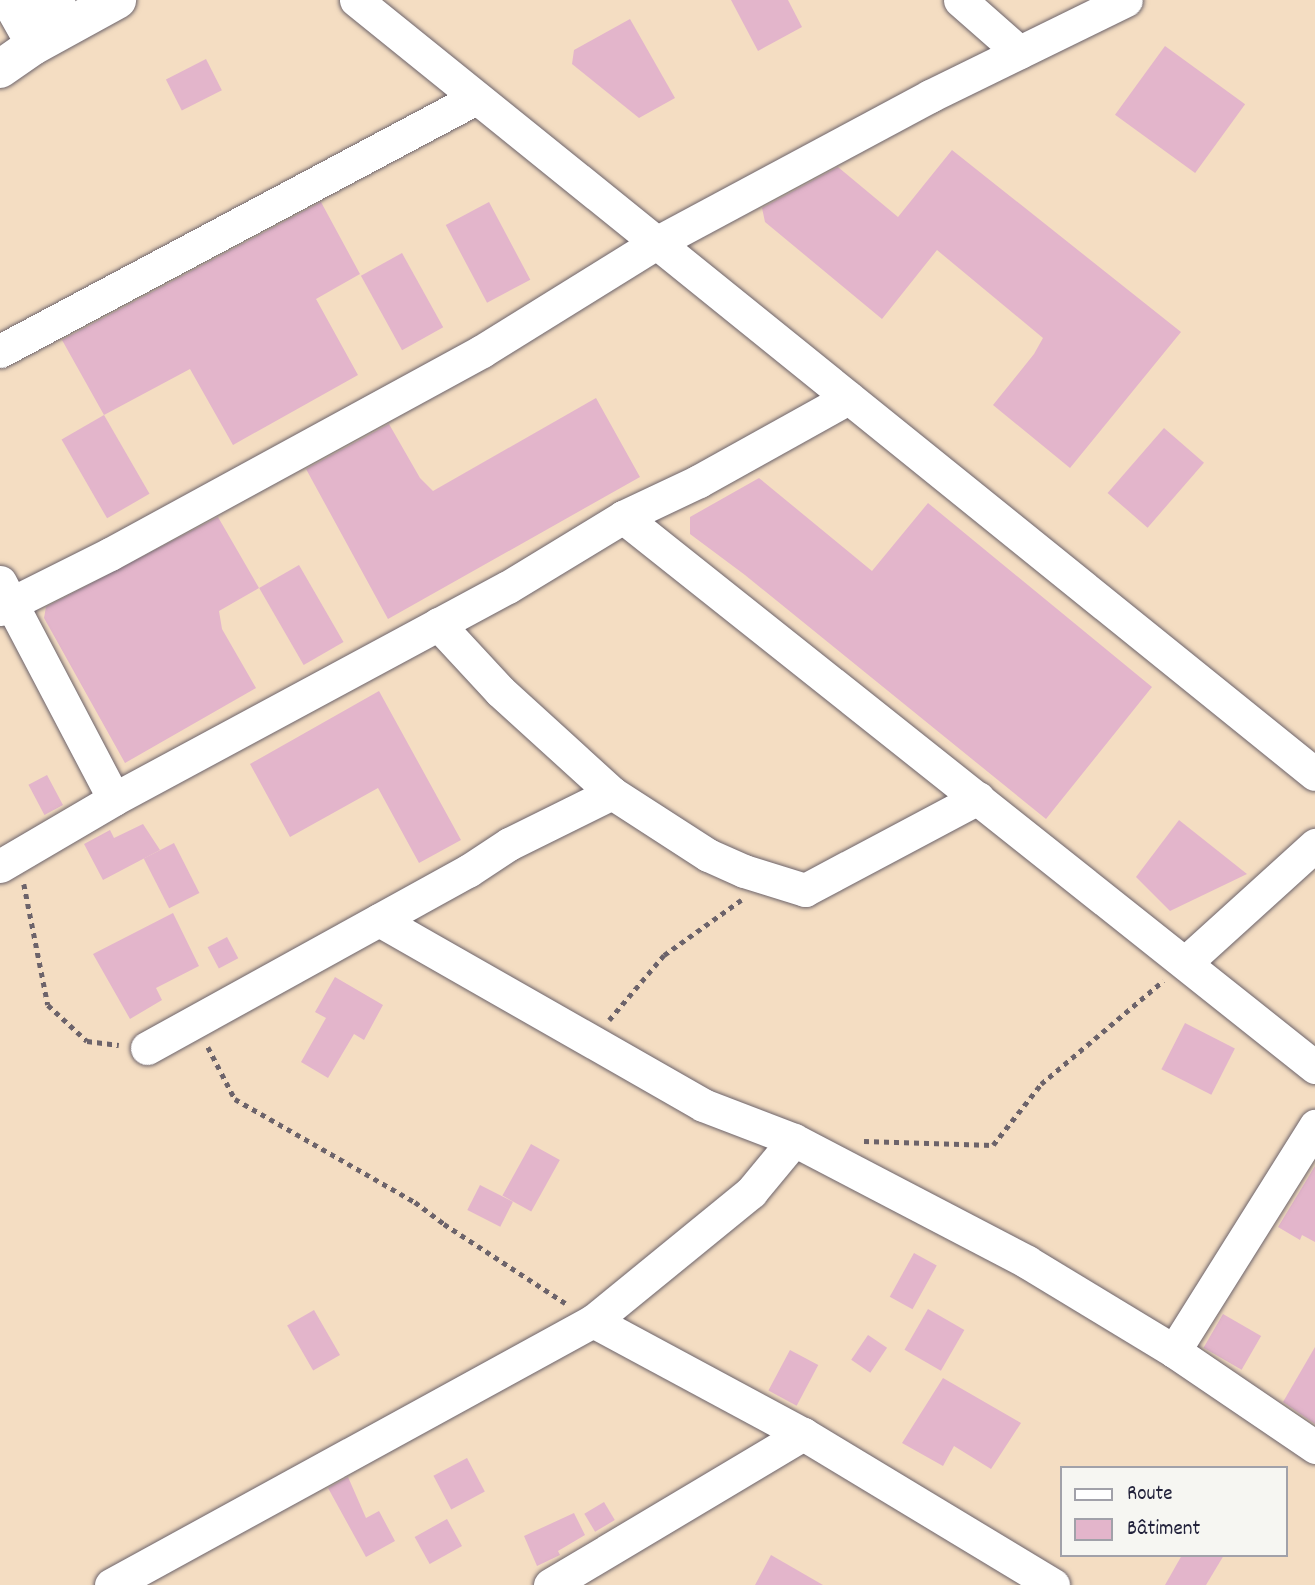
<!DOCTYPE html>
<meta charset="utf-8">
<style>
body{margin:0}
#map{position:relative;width:1315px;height:1585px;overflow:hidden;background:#f4ddc2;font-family:Dekko,sans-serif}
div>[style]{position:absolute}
.building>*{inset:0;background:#e3b5cb;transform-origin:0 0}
.path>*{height:4.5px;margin-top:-2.25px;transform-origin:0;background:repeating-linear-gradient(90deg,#6c636a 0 5px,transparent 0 10px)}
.roads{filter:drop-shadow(0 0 2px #6c636a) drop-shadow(0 0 2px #6c636a)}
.minor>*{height:33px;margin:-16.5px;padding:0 16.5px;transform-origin:16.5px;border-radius:16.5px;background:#fff}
.major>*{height:38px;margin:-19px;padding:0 19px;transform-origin:19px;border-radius:19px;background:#fff}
span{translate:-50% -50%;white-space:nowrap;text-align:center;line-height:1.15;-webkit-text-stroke:7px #f6f6f2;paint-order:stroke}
.legend{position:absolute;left:1060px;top:1466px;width:228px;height:91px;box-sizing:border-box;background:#f6f6f2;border:2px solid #a1a1a9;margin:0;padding:9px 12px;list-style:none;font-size:21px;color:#22223b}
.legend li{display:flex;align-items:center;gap:14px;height:35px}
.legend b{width:35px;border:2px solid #a1a1a9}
</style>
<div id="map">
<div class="building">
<i style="clip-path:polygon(731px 0,788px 0,802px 27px,758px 51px)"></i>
<i style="clip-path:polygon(630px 19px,675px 98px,639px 118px,572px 64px,574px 50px)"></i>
<i style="left:1165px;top:46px;width:99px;height:85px;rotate:36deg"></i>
<i style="left:206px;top:59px;width:35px;height:45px;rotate:63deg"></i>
<i style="clip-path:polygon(952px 150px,1181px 332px,1070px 468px,993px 405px,1034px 354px,1043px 338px,937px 250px,882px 319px,765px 222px,762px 208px,838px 167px,898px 217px)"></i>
<i style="clip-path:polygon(321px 202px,360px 274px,316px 299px,358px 375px,233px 445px,190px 369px,104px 415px,62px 340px)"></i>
<i style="left:489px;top:202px;width:88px;height:49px;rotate:62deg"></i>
<i style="left:402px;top:253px;width:85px;height:47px;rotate:61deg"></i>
<i style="clip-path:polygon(596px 398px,640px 477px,388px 619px,306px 469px,389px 424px,420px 478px,433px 491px)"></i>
<i style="left:104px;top:415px;width:91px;height:49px;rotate:60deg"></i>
<i style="left:1164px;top:428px;width:53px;height:86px;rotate:41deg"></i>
<i style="clip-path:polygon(759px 478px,872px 571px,928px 503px,1152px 687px,1046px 819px,745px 575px,690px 534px,690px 517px)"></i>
<i style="clip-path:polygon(218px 517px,259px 588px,219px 611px,222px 629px,256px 688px,125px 763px,44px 618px,46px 607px)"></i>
<i style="left:299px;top:565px;width:89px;height:46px;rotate:60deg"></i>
<i style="clip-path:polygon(379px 691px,461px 840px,419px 863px,378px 788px,290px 837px,250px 764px)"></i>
<i style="left:47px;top:775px;width:34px;height:21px;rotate:62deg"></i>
<i style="clip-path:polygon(1179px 820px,1247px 874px,1170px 911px,1136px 877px)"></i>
<i style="clip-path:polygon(143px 824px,160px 850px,103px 880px,84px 844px,110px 830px,114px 838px)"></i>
<i style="left:174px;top:843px;width:56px;height:34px;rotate:63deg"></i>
<i style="clip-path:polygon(173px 913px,199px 966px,156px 988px,162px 1000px,130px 1019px,93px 954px)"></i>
<i style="left:227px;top:937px;width:24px;height:22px;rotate:62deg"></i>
<i style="clip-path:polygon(335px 977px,383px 1005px,364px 1040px,354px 1034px,328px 1078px,301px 1062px,326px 1018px,315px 1012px)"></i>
<i style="left:1185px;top:1023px;width:56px;height:52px;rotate:27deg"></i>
<i style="left:531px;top:1144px;width:33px;height:59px;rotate:29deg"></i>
<i style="clip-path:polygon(1315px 1166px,1315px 1242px,1302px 1235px,1300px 1240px,1278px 1227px)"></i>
<i style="left:480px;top:1185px;width:37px;height:28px;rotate:27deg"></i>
<i style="left:914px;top:1253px;width:26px;height:50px;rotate:29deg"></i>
<i style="left:928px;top:1309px;width:42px;height:47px;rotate:30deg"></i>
<i style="left:314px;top:1310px;width:52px;height:31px;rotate:60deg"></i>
<i style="left:1223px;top:1314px;width:44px;height:39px;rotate:30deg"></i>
<i style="left:868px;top:1335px;width:23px;height:30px;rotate:34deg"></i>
<i style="clip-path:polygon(1315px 1347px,1315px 1424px,1283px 1402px)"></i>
<i style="left:790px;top:1350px;width:32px;height:46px;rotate:28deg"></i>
<i style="clip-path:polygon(943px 1378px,1021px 1423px,991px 1469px,954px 1446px,943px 1466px,902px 1443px)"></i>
<i style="left:467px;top:1458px;width:38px;height:38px;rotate:62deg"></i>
<i style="clip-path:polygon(348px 1477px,366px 1518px,379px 1511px,395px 1541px,366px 1557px,328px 1488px)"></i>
<i style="left:604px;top:1502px;width:21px;height:23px;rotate:59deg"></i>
<i style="clip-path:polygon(574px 1513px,585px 1535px,558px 1551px,560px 1555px,537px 1566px,524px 1536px)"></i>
<i style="left:447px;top:1519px;width:31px;height:37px;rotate:61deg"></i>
<i style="clip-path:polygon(771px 1555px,823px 1585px,755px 1585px)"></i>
<i style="clip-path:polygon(1182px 1555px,1224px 1555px,1206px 1585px,1165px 1585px)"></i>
</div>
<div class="path">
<i style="left:24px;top:884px;width:123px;rotate:78.8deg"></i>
<i style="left:48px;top:1005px;width:53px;rotate:42.7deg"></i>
<i style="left:87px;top:1041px;width:32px;rotate:7deg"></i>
<i style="left:609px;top:1020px;width:85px;rotate:-49.8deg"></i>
<i style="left:664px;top:955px;width:95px;rotate:-35.5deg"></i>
<i style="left:208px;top:1047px;width:59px;rotate:62.6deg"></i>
<i style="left:235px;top:1099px;width:207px;rotate:29.8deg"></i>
<i style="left:415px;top:1202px;width:36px;rotate:37deg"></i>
<i style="left:444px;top:1224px;width:145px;rotate:33.1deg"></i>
<i style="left:864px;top:1141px;width:129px;rotate:1.8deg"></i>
<i style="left:993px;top:1145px;width:78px;rotate:-51.8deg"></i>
<i style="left:1041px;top:1084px;width:160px;rotate:-40.2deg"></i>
</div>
<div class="roads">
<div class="minor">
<i style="left:7px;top:0;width:53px;rotate:60.5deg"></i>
<i style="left:356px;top:0;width:1232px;rotate:38.91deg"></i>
<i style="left:960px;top:0;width:79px;rotate:41.4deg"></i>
<i style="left:21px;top:21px;width:43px;rotate:-29.6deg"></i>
<i style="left:0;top:351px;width:539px;rotate:-27.99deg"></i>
<i style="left:623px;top:517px;width:884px;rotate:38.48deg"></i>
<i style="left:0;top:582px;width:245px;rotate:62.3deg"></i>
<i style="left:0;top:609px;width:123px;rotate:-26.6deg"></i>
<i style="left:110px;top:554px;width:424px;rotate:-28.6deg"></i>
<i style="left:482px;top:351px;width:205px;rotate:-31.8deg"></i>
<i style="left:656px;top:243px;width:311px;rotate:-28.2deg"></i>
<i style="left:930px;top:96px;width:218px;rotate:-26.1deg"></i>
<i style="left:438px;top:624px;width:91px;rotate:47.2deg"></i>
<i style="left:500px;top:691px;width:151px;rotate:42.3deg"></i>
<i style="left:612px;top:793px;width:114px;rotate:32.9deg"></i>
<i style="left:708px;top:855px;width:39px;rotate:24deg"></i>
<i style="left:744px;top:871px;width:64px;rotate:17.3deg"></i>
<i style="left:805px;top:890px;width:196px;rotate:-28deg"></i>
<i style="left:0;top:866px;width:132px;rotate:-30.4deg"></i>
<i style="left:114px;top:799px;width:447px;rotate:-28.3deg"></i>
<i style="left:508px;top:587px;width:135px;rotate:-31.3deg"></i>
<i style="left:623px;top:517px;width:84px;rotate:-25.3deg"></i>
<i style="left:699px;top:481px;width:171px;rotate:-29.1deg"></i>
<i style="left:379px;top:920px;width:373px;rotate:29.7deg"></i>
<i style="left:703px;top:1105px;width:97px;rotate:21deg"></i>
<i style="left:794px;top:1140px;width:263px;rotate:27.6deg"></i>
<i style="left:1027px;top:1262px;width:172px;rotate:31.2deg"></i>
<i style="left:1174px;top:1351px;width:171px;rotate:34.2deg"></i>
<i style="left:1185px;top:963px;width:176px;rotate:-42.2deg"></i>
<i style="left:147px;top:1048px;width:367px;rotate:-28.9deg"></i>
<i style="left:468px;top:871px;width:49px;rotate:-33.4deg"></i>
<i style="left:509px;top:844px;width:115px;rotate:-26.3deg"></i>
<i style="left:593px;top:1321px;width:238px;rotate:28.3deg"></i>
<i style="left:803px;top:1434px;width:292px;rotate:31.1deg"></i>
<i style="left:1174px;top:1351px;width:266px;rotate:-57.9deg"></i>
<i style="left:111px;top:1585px;width:550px;rotate:-28.71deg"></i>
<i style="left:593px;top:1321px;width:204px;rotate:-39.2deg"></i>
<i style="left:751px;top:1192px;width:67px;rotate:-50.4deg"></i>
<i style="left:550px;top:1585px;width:295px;rotate:-30.8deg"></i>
</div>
<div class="major">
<i style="left:0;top:69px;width:40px;rotate:-34.9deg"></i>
<i style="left:33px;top:46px;width:96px;rotate:-28.7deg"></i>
</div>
</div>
<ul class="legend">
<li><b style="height:9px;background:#fff"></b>Route</li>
<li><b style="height:19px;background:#e3b5cb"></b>Bâtiment</li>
</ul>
</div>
